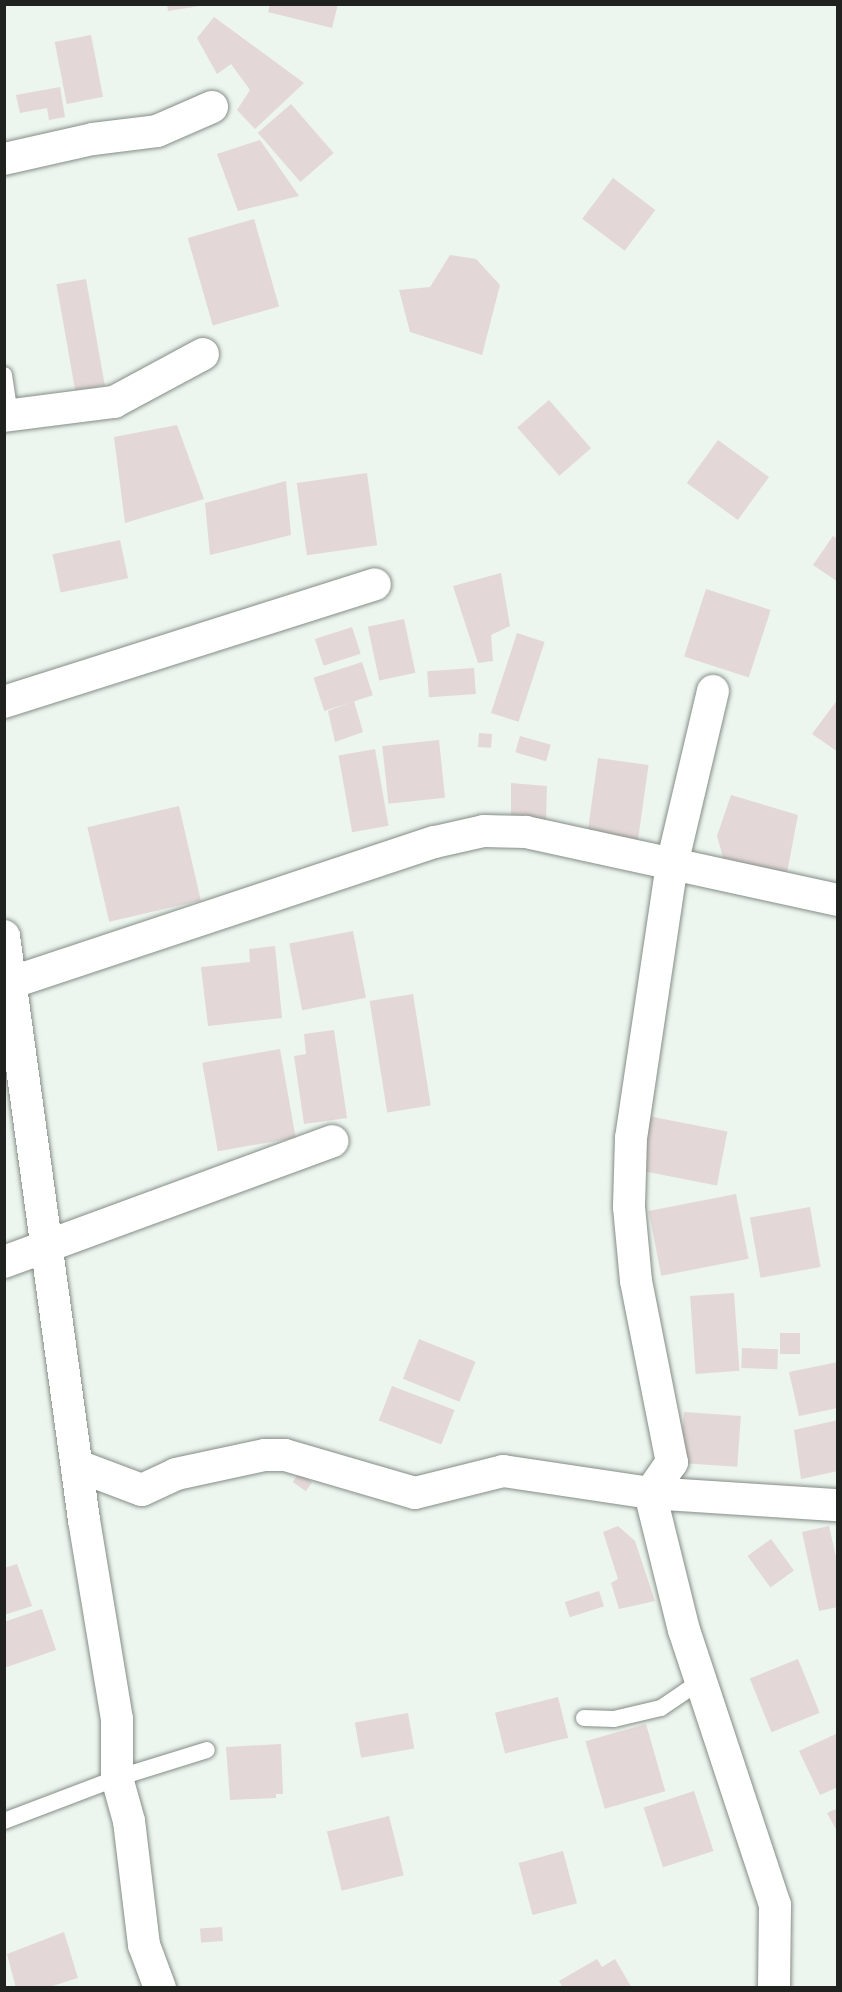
<!DOCTYPE html>
<style>
body{margin:0}
#map{position:relative;width:842px;height:1992px;overflow:hidden;background:#ecf5ee;font-family:"Fira Sans",sans-serif}
div>[style]{position:absolute}
.building>*{inset:0;background:#e3d8d7;transform-origin:0 0}
.roads{filter:drop-shadow(0 0 2px #858d87) drop-shadow(0 0 2px #858d87)}
.lane>*{height:16px;margin:-8px;padding:0 8px;transform-origin:8px;border-radius:8px;background:#fff}
.street>*{height:32px;margin:-16px;padding:0 16px;transform-origin:16px;border-radius:16px;background:#fff}
span{translate:-50% -50%;white-space:nowrap;text-align:center;line-height:1.15;-webkit-text-stroke:6px #fff;paint-order:stroke}
.frame{position:absolute;inset:0;border:6px solid #1f221f;pointer-events:none}
</style>
<div id="map">
<div class="building">
<i style="clip-path:polygon(167px 4px,200px 4px,200px 6px,168px 11px)"></i>
<i style="clip-path:polygon(270px 4px,338px 4px,332px 28px,268px 12px)"></i>
<i style="clip-path:polygon(214px 17px,304px 83px,255px 129px,237px 110px,250px 90px,231px 64px,217px 74px,197px 38px)"></i>
<i style="left:91px;top:35px;width:63px;height:37px;rotate:79deg"></i>
<i style="clip-path:polygon(60px 87px,65px 117px,49px 120px,47px 108px,20px 113px,16px 95px)"></i>
<i style="left:291px;top:104px;width:65px;height:44px;rotate:49deg"></i>
<i style="clip-path:polygon(260px 140px,299px 196px,238px 211px,217px 154px)"></i>
<i style="left:613px;top:178px;width:53px;height:51px;rotate:37deg"></i>
<i style="left:254px;top:219px;width:91px;height:69px;rotate:74deg"></i>
<i style="clip-path:polygon(450px 255px,476px 259px,500px 285px,482px 355px,410px 332px,399px 290px,430px 287px)"></i>
<i style="left:86px;top:279px;width:108px;height:30px;rotate:80deg"></i>
<i style="left:549px;top:400px;width:64px;height:42px;rotate:49deg"></i>
<i style="clip-path:polygon(177px 425px,204px 499px,125px 523px,114px 437px)"></i>
<i style="left:718px;top:440px;width:63px;height:53px;rotate:36deg"></i>
<i style="left:367px;top:473px;width:73px;height:71px;rotate:82deg"></i>
<i style="clip-path:polygon(286px 481px,291px 535px,210px 555px,205px 503px)"></i>
<i style="clip-path:polygon(833px 536px,838px 539px,838px 582px,813px 565px)"></i>
<i style="left:120px;top:540px;width:39px;height:69px;rotate:78deg"></i>
<i style="clip-path:polygon(501px 573px,510px 626px,491px 635px,493px 661px,478px 663px,453px 586px)"></i>
<i style="left:706px;top:589px;width:68px;height:71px;rotate:18deg"></i>
<i style="left:404px;top:619px;width:55px;height:37px;rotate:78deg"></i>
<i style="left:352px;top:627px;width:28px;height:39px;rotate:72deg"></i>
<i style="left:517px;top:633px;width:29px;height:84px;rotate:18deg"></i>
<i style="left:362px;top:662px;width:35px;height:51px;rotate:72deg"></i>
<i style="left:474px;top:668px;width:26px;height:47px;rotate:86deg"></i>
<i style="clip-path:polygon(838px 699px,838px 752px,812px 734px)"></i>
<i style="clip-path:polygon(354px 701px,363px 732px,335px 742px,328px 711px)"></i>
<i style="left:479px;top:733px;width:13px;height:14px;rotate:4deg"></i>
<i style="left:520px;top:736px;width:32px;height:17px;rotate:16deg"></i>
<i style="left:439px;top:740px;width:58px;height:57px;rotate:84deg"></i>
<i style="left:375px;top:749px;width:78px;height:37px;rotate:80deg"></i>
<i style="left:598px;top:758px;width:51px;height:77px;rotate:8deg"></i>
<i style="clip-path:polygon(511px 783px,547px 786px,546px 821px,531px 822px,530px 816px,511px 815px)"></i>
<i style="clip-path:polygon(731px 795px,798px 815px,785px 883px,724px 861px,717px 836px)"></i>
<i style="left:179px;top:806px;width:97px;height:94px;rotate:77deg"></i>
<i style="left:353px;top:931px;width:68px;height:65px;rotate:79deg"></i>
<i style="clip-path:polygon(275px 946px,282px 1018px,208px 1026px,201px 967px,250px 962px,249px 949px)"></i>
<i style="left:413px;top:994px;width:113px;height:44px;rotate:81deg"></i>
<i style="clip-path:polygon(334px 1030px,347px 1118px,304px 1124px,294px 1056px,306px 1054px,304px 1034px)"></i>
<i style="left:280px;top:1049px;width:90px;height:79px;rotate:80deg"></i>
<i style="left:643px;top:1115px;width:86px;height:55px;rotate:11deg"></i>
<i style="left:736px;top:1194px;width:66px;height:89px;rotate:79deg"></i>
<i style="left:810px;top:1207px;width:61px;height:61px;rotate:80deg"></i>
<i style="left:734px;top:1293px;width:78px;height:44px;rotate:86deg"></i>
<i style="left:780px;top:1333px;width:20px;height:21px"></i>
<i style="left:419px;top:1339px;width:61px;height:43px;rotate:22deg"></i>
<i style="left:742px;top:1348px;width:36px;height:20px;rotate:2deg"></i>
<i style="clip-path:polygon(838px 1362px,838px 1408px,799px 1416px,789px 1372px)"></i>
<i style="left:392px;top:1386px;width:67px;height:37px;rotate:21deg"></i>
<i style="left:684px;top:1412px;width:57px;height:51px;rotate:4deg"></i>
<i style="clip-path:polygon(838px 1420px,838px 1471px,801px 1479px,794px 1430px)"></i>
<i style="left:299px;top:1473px;width:16px;height:11px;rotate:35deg"></i>
<i style="clip-path:polygon(618px 1526px,635px 1541px,655px 1601px,619px 1609px,611px 1583px,618px 1579px,603px 1532px)"></i>
<i style="clip-path:polygon(829px 1526px,838px 1566px,838px 1607px,819px 1611px,802px 1532px)"></i>
<i style="left:771px;top:1539px;width:39px;height:29px;rotate:54deg"></i>
<i style="clip-path:polygon(17px 1564px,32px 1606px,4px 1615px,4px 1568px)"></i>
<i style="left:599px;top:1591px;width:16px;height:36px;rotate:72deg"></i>
<i style="clip-path:polygon(42px 1609px,56px 1650px,4px 1668px,4px 1622px)"></i>
<i style="left:798px;top:1659px;width:58px;height:52px;rotate:68deg"></i>
<i style="left:558px;top:1697px;width:42px;height:65px;rotate:76deg"></i>
<i style="left:408px;top:1713px;width:36px;height:54px;rotate:80deg"></i>
<i style="left:646px;top:1724px;width:70px;height:63px;rotate:74deg"></i>
<i style="clip-path:polygon(838px 1733px,838px 1787px,820px 1795px,799px 1751px)"></i>
<i style="clip-path:polygon(281px 1744px,283px 1794px,276px 1794px,276px 1798px,230px 1800px,226px 1747px)"></i>
<i style="left:694px;top:1791px;width:63px;height:53px;rotate:72deg"></i>
<i style="clip-path:polygon(838px 1808px,838px 1833px,827px 1813px)"></i>
<i style="left:389px;top:1816px;width:61px;height:64px;rotate:76deg"></i>
<i style="left:563px;top:1851px;width:54px;height:46px;rotate:75deg"></i>
<i style="left:222px;top:1927px;width:14px;height:22px;rotate:86deg"></i>
<i style="clip-path:polygon(64px 1932px,78px 1978px,46px 1988px,16px 1988px,7px 1954px)"></i>
<i style="clip-path:polygon(597px 1959px,602px 1967px,615px 1959px,632px 1988px,563px 1988px,559px 1981px)"></i>
</div>
<div class="roads">
<div class="lane">
<i style="left:4px;top:375px;width:40px;rotate:81.5deg"></i>
<i style="left:584px;top:1718px;width:30px;rotate:2deg"></i>
<i style="left:614px;top:1719px;width:48px;rotate:-13.2deg"></i>
<i style="left:661px;top:1708px;width:50px;rotate:-34.3deg"></i>
<i style="left:4px;top:1821px;width:121px;rotate:-20.8deg"></i>
<i style="left:117px;top:1778px;width:94px;rotate:-17.3deg"></i>
</div>
<div class="street">
<i style="left:4px;top:159px;width:91px;rotate:-12.7deg"></i>
<i style="left:93px;top:139px;width:64px;rotate:-7.1deg"></i>
<i style="left:157px;top:131px;width:60px;rotate:-23.6deg"></i>
<i style="left:4px;top:416px;width:111px;rotate:-7.3deg"></i>
<i style="left:114px;top:402px;width:101px;rotate:-28.3deg"></i>
<i style="left:713px;top:691px;width:178px;rotate:103.3deg"></i>
<i style="left:672px;top:864px;width:277px;rotate:98.5deg"></i>
<i style="left:631px;top:1138px;width:69px;rotate:91.7deg"></i>
<i style="left:629px;top:1207px;width:74px;rotate:84.6deg"></i>
<i style="left:636px;top:1281px;width:185px;rotate:78.8deg"></i>
<i style="left:672px;top:1462px;width:38px;rotate:125deg"></i>
<i style="left:650px;top:1493px;width:141px;rotate:76.1deg"></i>
<i style="left:684px;top:1630px;width:290px;rotate:71.7deg"></i>
<i style="left:775px;top:1905px;width:83px;rotate:90.7deg"></i>
<i style="left:4px;top:702px;width:389px;rotate:-17.6deg"></i>
<i style="left:4px;top:936px;width:589px;rotate:82.2deg"></i>
<i style="left:84px;top:1520px;width:202px;rotate:80.6deg"></i>
<i style="left:117px;top:1719px;width:59px;rotate:90deg"></i>
<i style="left:117px;top:1778px;width:45px;rotate:74.4deg"></i>
<i style="left:129px;top:1821px;width:125px;rotate:83.1deg"></i>
<i style="left:144px;top:1945px;width:46px;rotate:69.6deg"></i>
<i style="left:4px;top:985px;width:454px;rotate:-18.4deg"></i>
<i style="left:435px;top:842px;width:50px;rotate:-12.7deg"></i>
<i style="left:484px;top:831px;width:42px;rotate:1.4deg"></i>
<i style="left:526px;top:832px;width:319px;rotate:12.3deg"></i>
<i style="left:4px;top:1262px;width:350px;rotate:-20.2deg"></i>
<i style="left:78px;top:1466px;width:68px;rotate:20.6deg"></i>
<i style="left:142px;top:1490px;width:38px;rotate:-25deg"></i>
<i style="left:176px;top:1474px;width:91px;rotate:-12.1deg"></i>
<i style="left:265px;top:1455px;width:20px"></i>
<i style="left:285px;top:1455px;width:135px;rotate:16.3deg"></i>
<i style="left:415px;top:1493px;width:91px;rotate:-14deg"></i>
<i style="left:503px;top:1471px;width:149px;rotate:8.5deg"></i>
<i style="left:650px;top:1493px;width:188px;rotate:3.7deg"></i>
</div>
</div>
<div class="frame"></div>
</div>
